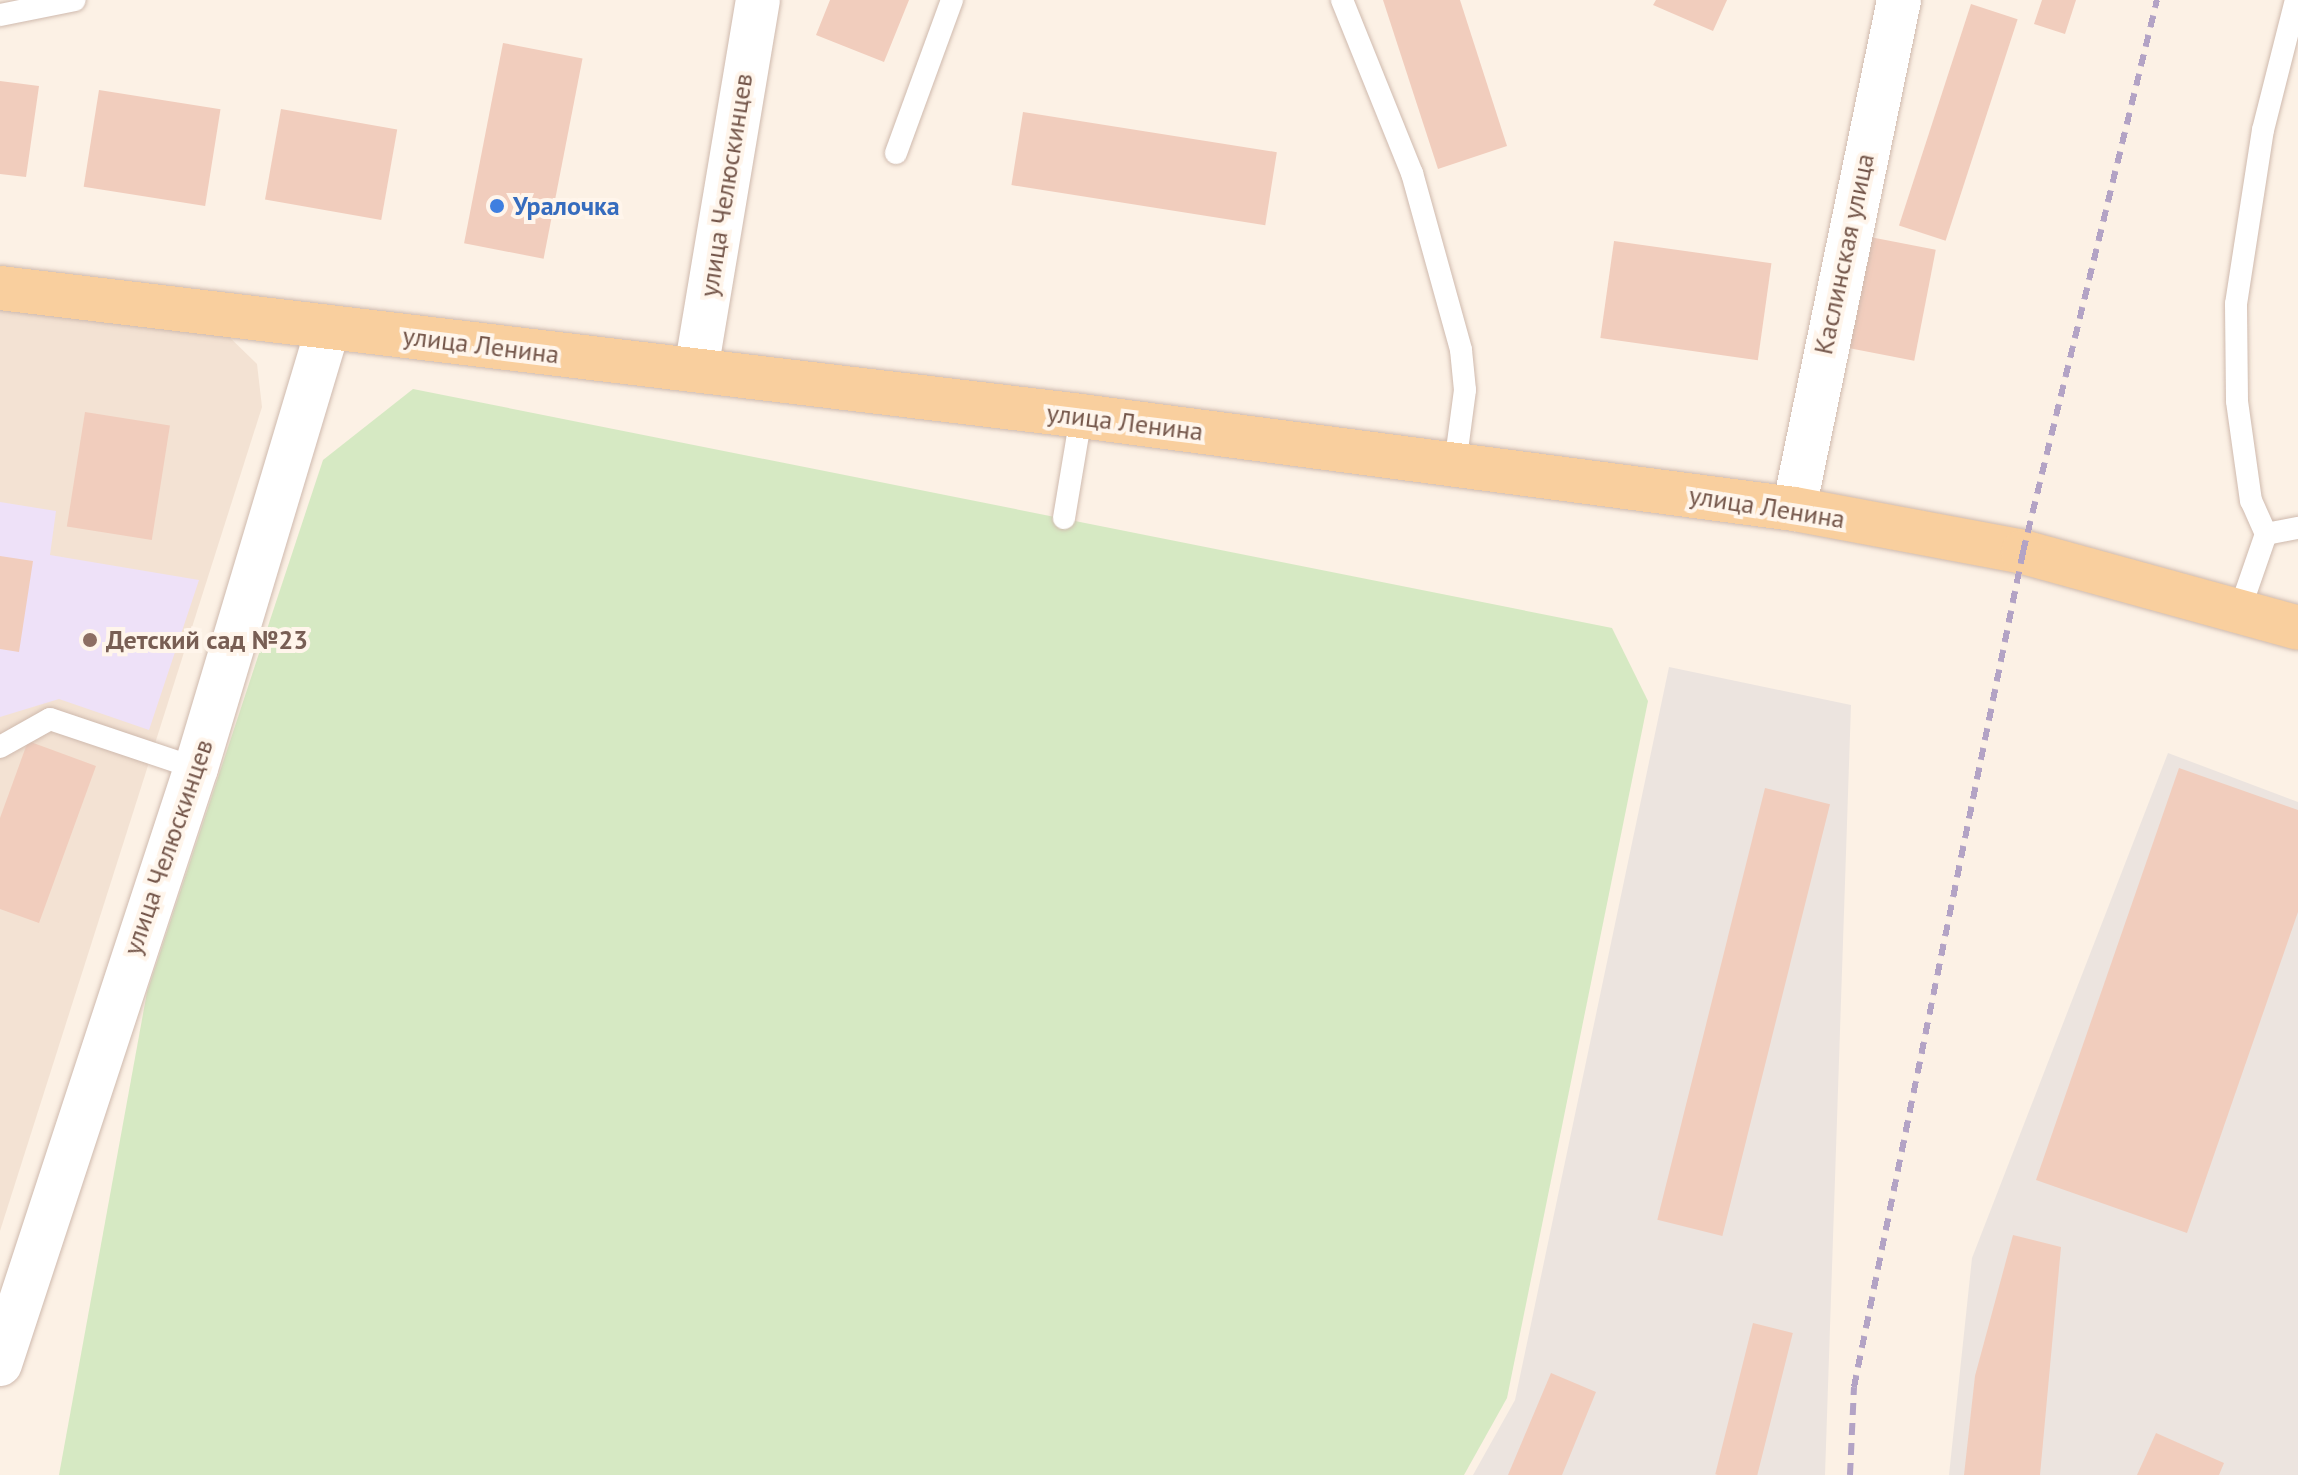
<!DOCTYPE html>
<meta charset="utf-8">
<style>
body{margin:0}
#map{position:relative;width:2298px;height:1475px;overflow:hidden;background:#fcf1e5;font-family:"PT Sans",sans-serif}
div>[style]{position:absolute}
.residential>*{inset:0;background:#f3e2d3}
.industrial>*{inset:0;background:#ece4df}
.education>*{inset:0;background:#eee1f8}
.green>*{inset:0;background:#d6e9c3}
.building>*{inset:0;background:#f1cdbd;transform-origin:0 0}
.roads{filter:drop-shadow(0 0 2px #cfbaae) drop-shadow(0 0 2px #cfbaae)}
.lane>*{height:22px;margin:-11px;padding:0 11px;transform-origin:11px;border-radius:11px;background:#fff}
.street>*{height:44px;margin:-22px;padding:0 22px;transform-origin:22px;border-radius:22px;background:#fff}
.secondary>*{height:44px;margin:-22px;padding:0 22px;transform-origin:22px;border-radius:22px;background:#fff}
.primary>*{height:44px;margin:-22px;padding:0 22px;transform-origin:22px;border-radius:22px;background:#f9cf9e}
.rail>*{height:6px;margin-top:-3px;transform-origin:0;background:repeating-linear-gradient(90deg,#b3a3c5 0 12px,transparent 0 20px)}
.dots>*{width:22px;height:22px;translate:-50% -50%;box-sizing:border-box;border:4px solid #fff5eb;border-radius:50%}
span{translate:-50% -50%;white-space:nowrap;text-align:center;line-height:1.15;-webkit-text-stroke:8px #fff5eb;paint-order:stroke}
.street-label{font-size:26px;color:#74564a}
.shop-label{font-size:26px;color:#366cbe;font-weight:700}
.left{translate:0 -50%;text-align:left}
.education-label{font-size:26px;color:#785e54;font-weight:700}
</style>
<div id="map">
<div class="residential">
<i style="clip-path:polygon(0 309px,222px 330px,257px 364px,262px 407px,0 1231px)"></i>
</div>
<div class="industrial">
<i style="clip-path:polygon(1669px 667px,1851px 705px,1825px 1475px,1473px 1475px,1515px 1400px)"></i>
<i style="clip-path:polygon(2168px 753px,2298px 802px,2298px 1475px,1949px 1475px,1972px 1258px)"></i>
</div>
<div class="education">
<i style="clip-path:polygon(0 502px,56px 511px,50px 555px,199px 580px,149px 730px,59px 699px,0 717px)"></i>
</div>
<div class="green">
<i style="clip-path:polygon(413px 389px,1612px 628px,1648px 701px,1507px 1398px,1464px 1475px,59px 1475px,147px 992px,323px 460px)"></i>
</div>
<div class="building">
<i style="clip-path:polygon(830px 0,909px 0,884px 62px,816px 35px)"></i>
<i style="clip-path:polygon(1383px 0,1460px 0,1507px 146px,1438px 169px)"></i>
<i style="clip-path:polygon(1656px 0,1727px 0,1713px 31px,1653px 5px)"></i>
<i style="clip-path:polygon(2042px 0,2076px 0,2065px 34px,2034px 24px)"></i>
<i style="left:1971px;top:4px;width:49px;height:233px;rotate:18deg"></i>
<i style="left:503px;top:43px;width:81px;height:204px;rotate:11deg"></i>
<i style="clip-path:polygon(0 81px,39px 86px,26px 177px,0 174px)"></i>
<i style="left:99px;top:90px;width:123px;height:98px;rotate:9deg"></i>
<i style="left:281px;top:109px;width:118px;height:92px;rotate:10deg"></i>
<i style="left:1023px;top:112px;width:257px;height:74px;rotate:9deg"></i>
<i style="left:1870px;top:237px;width:67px;height:113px;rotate:11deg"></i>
<i style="left:1614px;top:241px;width:159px;height:98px;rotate:8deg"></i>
<i style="left:85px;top:412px;width:86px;height:116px;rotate:9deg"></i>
<i style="clip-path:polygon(0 556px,33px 561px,19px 652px,0 649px)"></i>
<i style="clip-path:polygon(28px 741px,96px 766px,39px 923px,0 909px,0 818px)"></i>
<i style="clip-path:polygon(2179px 768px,2298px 810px,2298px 912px,2187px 1233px,2036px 1180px)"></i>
<i style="left:1765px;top:788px;width:67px;height:445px;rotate:14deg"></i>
<i style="clip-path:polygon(2013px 1235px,2061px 1247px,2040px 1475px,1964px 1475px,1975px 1376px)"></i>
<i style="left:1753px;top:1323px;width:41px;height:156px;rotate:14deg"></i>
<i style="clip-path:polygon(1551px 1373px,1596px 1392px,1562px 1475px,1508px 1475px)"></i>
<i style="clip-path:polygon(2156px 1433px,2224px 1463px,2219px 1475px,2137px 1475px)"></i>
</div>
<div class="roads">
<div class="lane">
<i style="left:1342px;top:0;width:187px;rotate:68deg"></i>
<i style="left:1412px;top:173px;width:184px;rotate:74.5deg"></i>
<i style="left:1461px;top:350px;width:40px;rotate:84.3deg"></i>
<i style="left:1465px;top:390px;width:76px;rotate:97.6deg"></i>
<i style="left:0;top:15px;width:76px;rotate:-11.3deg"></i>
<i style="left:896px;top:153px;width:163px;rotate:-69.9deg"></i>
<i style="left:1064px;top:518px;width:103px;rotate:-80.5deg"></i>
<i style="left:2266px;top:534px;width:33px;rotate:-11deg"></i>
<i style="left:2240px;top:609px;width:79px;rotate:-70.9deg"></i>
<i style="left:2266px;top:534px;width:36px;rotate:-114deg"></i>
<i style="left:2251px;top:501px;width:101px;rotate:-98deg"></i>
<i style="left:2237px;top:401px;width:97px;rotate:-90.6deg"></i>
<i style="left:2236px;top:304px;width:176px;rotate:-81.2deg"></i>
<i style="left:2263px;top:130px;width:134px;rotate:-75.8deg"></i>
<i style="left:0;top:747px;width:57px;rotate:-29.2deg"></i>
<i style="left:50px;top:719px;width:154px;rotate:18.6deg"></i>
</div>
<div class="street">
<i style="left:1794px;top:509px;width:520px;rotate:-78.34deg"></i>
</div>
<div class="secondary">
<i style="left:696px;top:370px;width:375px;rotate:-80.5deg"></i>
<i style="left:0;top:1364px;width:627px;rotate:-71.8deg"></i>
<i style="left:196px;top:768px;width:460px;rotate:-73.3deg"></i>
</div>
<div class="primary">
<i style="left:0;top:288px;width:1089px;rotate:6.75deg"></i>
<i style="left:1081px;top:416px;width:719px;rotate:7.43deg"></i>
<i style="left:1794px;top:509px;width:233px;rotate:10.6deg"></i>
<i style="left:2023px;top:552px;width:285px;rotate:15.4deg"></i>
</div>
</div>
<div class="rail">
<i style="left:1850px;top:1475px;width:88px;rotate:-87.4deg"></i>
<i style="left:1854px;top:1387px;width:852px;rotate:-78.56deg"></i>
<i style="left:2023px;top:552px;width:568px;rotate:-76.36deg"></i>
</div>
<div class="dots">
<i style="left:497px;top:206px;background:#3f7fe0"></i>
<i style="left:90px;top:640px;background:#8d6e63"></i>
</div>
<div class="street-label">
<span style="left:726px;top:185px;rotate:-81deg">улица Челюскинцев</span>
<span style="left:1844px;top:254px;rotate:-78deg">Каслинская улица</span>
<span style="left:481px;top:345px;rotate:7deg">улица Ленина</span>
<span style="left:1125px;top:422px;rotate:7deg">улица Ленина</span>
<span style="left:1767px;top:507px;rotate:9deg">улица Ленина</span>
<span style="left:168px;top:847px;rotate:-71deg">улица Челюскинцев</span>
</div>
<div class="shop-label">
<span class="left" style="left:513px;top:206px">Уралочка</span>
</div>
<div class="education-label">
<span class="left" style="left:106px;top:640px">Детский сад №23</span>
</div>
</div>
